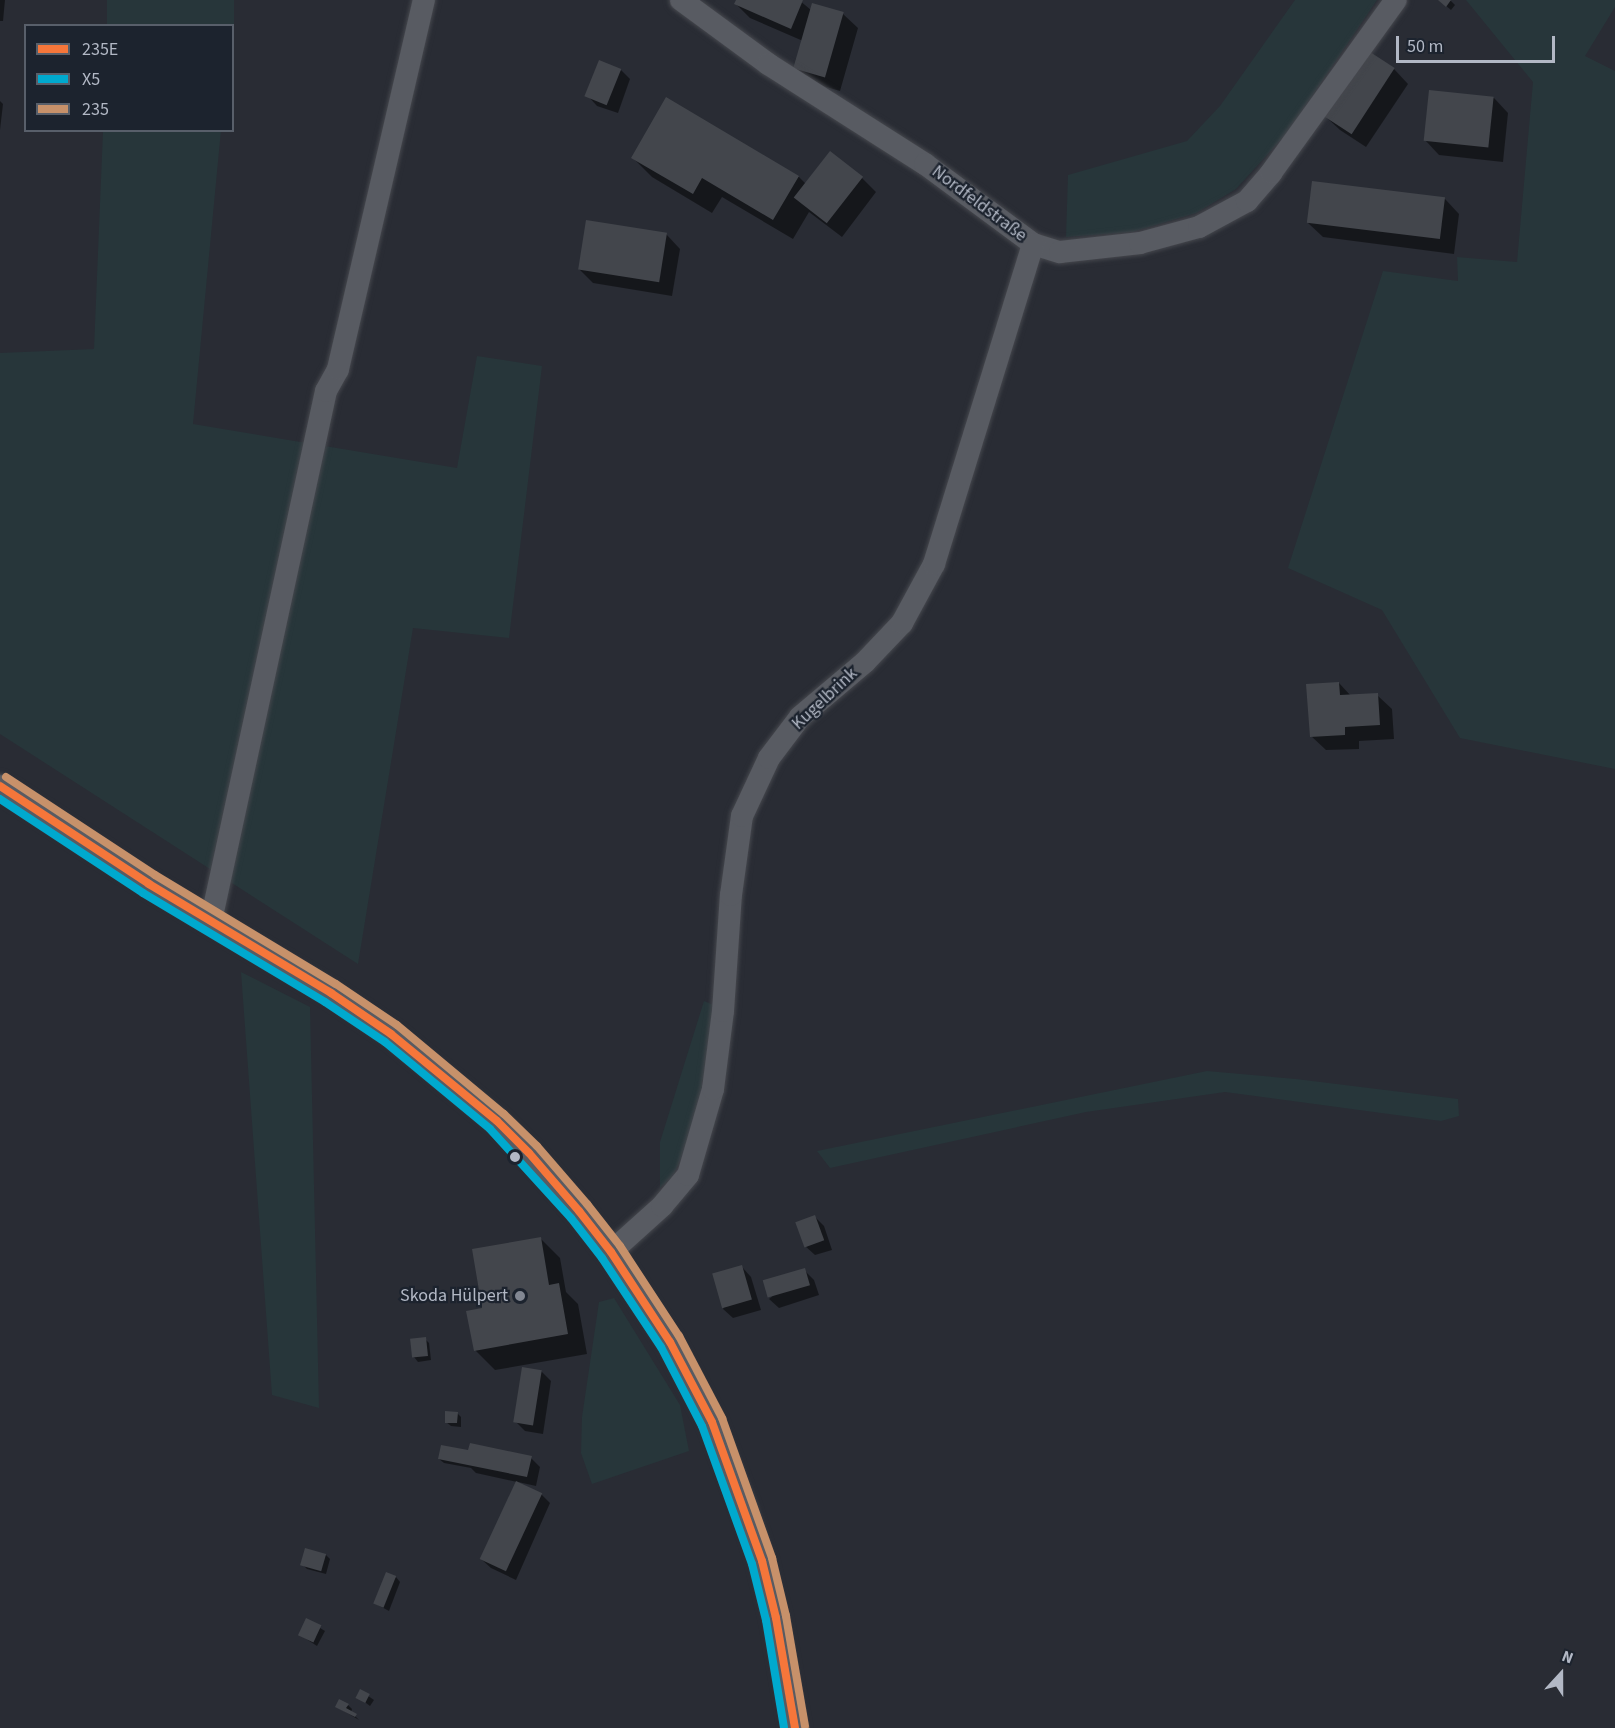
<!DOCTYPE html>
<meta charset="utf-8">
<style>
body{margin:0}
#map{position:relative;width:1615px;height:1728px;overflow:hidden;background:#292c34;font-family:"Source Sans 3",sans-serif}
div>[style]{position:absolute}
.green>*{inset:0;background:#27363a;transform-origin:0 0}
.shadow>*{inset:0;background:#0007}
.building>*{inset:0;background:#43464c;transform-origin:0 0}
.roads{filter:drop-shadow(0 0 2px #45474d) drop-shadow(0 0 2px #45474d)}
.minor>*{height:22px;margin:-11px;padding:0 11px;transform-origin:11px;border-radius:11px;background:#585b62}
.bus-1>*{height:8px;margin:-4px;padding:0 4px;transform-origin:4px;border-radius:4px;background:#f5763a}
.bus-2>*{height:8px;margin:-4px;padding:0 4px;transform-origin:4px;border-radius:4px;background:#00a9ce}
.bus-3>*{height:8px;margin:-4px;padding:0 4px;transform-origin:4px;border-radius:4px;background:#c7916a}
.dots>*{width:16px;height:16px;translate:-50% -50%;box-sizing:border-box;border:3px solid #1c232e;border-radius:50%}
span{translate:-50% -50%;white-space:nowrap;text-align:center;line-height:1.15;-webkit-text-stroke:4.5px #1c232e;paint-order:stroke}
.street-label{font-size:18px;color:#b2b8c5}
.poi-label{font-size:18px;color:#b2b8c5}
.right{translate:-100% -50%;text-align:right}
.legend{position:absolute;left:24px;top:24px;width:210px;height:108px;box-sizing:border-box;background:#1c232e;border:2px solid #585f6a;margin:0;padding:8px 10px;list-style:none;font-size:18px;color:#b2b8c5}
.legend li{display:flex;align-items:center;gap:12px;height:30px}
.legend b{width:30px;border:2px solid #585f6a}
.north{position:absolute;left:1531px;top:1644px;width:60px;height:60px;-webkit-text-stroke:4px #1c232e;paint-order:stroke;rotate:21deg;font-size:16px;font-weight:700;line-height:24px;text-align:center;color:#b2b8c5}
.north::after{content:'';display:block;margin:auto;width:21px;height:27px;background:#b2b8c5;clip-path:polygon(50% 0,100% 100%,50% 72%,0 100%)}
.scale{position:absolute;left:1396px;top:36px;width:159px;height:27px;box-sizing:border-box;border:3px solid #b2b8c5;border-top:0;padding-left:8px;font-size:18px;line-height:21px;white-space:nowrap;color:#b2b8c5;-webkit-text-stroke:4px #1c232e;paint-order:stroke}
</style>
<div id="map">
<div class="green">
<i style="left:107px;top:0;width:127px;height:25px"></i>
<i style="clip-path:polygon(1295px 0,1377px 0,1287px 133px,1236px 189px,1196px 213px,1132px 232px,1066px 237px,1068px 175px,1187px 141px,1220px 106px)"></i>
<i style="clip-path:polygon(1466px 0,1615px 0,1615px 7px,1585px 56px,1615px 71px,1615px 769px,1460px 738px,1382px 610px,1288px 568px,1383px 271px,1458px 281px,1457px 257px,1517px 262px,1533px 82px)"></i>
<i style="clip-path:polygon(221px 130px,193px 424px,457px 468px,477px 356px,542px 366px,509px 638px,413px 628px,358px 964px,0 734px,0 353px,94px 349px,103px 131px)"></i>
<i style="clip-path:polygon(241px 972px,310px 1007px,319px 1408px,272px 1395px)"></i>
<i style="clip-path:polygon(704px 1001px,714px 1005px,696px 1126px,673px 1176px,660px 1188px,660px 1142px)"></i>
<i style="clip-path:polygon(1207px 1071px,1296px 1079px,1458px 1099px,1459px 1116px,1441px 1121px,1225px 1092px,1086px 1112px,830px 1168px,817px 1151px)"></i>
<i style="clip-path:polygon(614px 1298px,680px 1405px,689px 1451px,592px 1484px,581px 1453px,582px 1417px,599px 1302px)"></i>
</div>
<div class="shadow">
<i style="clip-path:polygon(0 0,5px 0,3px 21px,0 21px)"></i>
<i style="clip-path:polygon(737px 0,799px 0,811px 10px,843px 14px,858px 28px,840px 91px,809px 82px,795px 68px,803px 41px,750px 18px,736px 4px)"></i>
<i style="clip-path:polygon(1439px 0,1450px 0,1455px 5px,1451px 10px)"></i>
<i style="clip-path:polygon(1394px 69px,1408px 84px,1366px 147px,1340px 130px,1325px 116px)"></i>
<i style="clip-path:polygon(621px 70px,630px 79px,618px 113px,597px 106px,588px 96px)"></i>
<i style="clip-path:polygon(1494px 98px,1508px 113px,1503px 162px,1439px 155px,1425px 140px)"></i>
<i style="clip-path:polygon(0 101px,3px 104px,0 130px)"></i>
<i style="clip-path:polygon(633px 158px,799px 177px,806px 184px,862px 178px,876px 192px,842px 237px,809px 212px,793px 239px,722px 197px,712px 213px,652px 177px)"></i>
<i style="clip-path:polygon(1445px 199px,1459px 214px,1454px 254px,1323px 237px,1308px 223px)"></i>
<i style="clip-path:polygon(666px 234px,680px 249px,672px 296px,593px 283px,579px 269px)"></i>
<i style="clip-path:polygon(1339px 683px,1351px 696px,1377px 695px,1392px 709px,1394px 739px,1359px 741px,1359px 749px,1326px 750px,1311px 736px)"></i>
<i style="clip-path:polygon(815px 1217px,824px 1226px,832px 1250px,815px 1255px,805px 1246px)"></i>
<i style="clip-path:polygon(540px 1238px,560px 1258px,566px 1292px,578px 1304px,587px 1354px,495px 1370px,475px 1350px,484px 1309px)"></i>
<i style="clip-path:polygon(742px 1267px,751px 1277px,761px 1310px,733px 1318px,723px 1309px)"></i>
<i style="clip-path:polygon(804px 1270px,814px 1280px,819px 1295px,779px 1308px,769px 1299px)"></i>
<i style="clip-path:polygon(425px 1339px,429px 1343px,431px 1360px,418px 1362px,414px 1357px)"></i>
<i style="clip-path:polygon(541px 1371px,551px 1381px,543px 1434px,525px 1431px,515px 1421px)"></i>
<i style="clip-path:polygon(457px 1413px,461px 1417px,461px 1427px,451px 1426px,446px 1422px)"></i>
<i style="clip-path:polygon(469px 1452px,531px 1458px,540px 1467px,536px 1486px,518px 1482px,541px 1494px,550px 1503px,516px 1580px,491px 1568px,481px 1559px,517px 1482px,476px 1473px,471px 1468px,444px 1463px,439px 1459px)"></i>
<i style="clip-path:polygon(326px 1555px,330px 1559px,326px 1574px,307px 1569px,303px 1565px)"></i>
<i style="clip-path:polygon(396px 1577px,400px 1582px,389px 1611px,376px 1604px)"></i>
<i style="clip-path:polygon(307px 1620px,325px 1631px,317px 1646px,300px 1635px)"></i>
<i style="clip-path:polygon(361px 1691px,374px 1700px,370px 1706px,358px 1697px)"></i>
<i style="clip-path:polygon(348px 1705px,352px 1709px,351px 1712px,359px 1720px,337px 1707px)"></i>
</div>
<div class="building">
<i style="clip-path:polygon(736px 0,803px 0,791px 29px,734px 4px)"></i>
<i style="clip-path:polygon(1438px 0,1451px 0,1446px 7px)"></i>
<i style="left:812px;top:3px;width:33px;height:68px;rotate:16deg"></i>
<i style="left:1367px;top:50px;width:33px;height:79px;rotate:33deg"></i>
<i style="left:599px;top:60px;width:24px;height:39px;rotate:22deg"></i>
<i style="left:1429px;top:90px;width:65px;height:51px;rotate:6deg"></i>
<i style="clip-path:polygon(666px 97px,799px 176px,773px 220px,702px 178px,693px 194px,631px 158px)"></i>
<i style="left:830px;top:151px;width:42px;height:59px;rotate:38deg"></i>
<i style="left:1312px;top:181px;width:134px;height:42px;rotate:7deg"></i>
<i style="left:586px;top:220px;width:82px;height:50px;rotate:9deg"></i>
<i style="clip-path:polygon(1339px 682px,1340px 695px,1378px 693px,1380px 725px,1345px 727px,1345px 735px,1310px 737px,1306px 684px)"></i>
<i style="left:815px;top:1215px;width:27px;height:21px;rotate:70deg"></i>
<i style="clip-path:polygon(541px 1237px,549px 1285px,559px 1283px,568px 1334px,474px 1351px,466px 1311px,482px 1308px,472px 1249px)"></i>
<i style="left:742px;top:1265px;width:36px;height:31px;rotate:74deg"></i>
<i style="left:805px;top:1268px;width:18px;height:44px;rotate:74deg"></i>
<i style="left:426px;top:1337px;width:19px;height:16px;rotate:84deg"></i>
<i style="left:522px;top:1367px;width:20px;height:56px;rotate:9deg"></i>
<i style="clip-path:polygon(445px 1411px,458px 1412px,457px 1423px,445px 1423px)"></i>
<i style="clip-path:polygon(470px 1443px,532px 1456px,527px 1477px,438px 1459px,441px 1445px,468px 1450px)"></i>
<i style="left:516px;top:1481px;width:29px;height:86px;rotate:25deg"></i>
<i style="left:305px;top:1548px;width:22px;height:18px;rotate:16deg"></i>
<i style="left:386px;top:1572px;width:11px;height:34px;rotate:22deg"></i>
<i style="left:306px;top:1618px;width:17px;height:19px;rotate:25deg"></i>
<i style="left:360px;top:1689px;width:11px;height:10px;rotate:27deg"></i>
<i style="clip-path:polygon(339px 1699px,349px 1704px,346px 1708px,357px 1714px,355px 1717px,335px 1707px)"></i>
</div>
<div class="roads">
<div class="minor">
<i style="left:681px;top:0;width:108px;rotate:36.3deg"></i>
<i style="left:768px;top:64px;width:186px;rotate:32.5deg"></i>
<i style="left:925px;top:164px;width:134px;rotate:36.5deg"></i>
<i style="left:1033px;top:244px;width:28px;rotate:17deg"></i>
<i style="left:1060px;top:252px;width:81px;rotate:-6.4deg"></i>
<i style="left:1140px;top:243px;width:61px;rotate:-15.2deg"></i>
<i style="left:1199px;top:227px;width:55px;rotate:-28.4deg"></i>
<i style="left:1247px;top:201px;width:37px;rotate:-49deg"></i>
<i style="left:1271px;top:173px;width:213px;rotate:-54.2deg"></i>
<i style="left:0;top:786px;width:178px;rotate:33.3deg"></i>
<i style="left:149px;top:884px;width:212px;rotate:30.9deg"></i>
<i style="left:331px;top:993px;width:73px;rotate:34.3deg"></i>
<i style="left:391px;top:1034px;width:137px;rotate:39.4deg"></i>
<i style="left:497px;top:1121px;width:45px;rotate:45deg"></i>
<i style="left:529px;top:1153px;width:77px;rotate:49.2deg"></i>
<i style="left:579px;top:1211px;width:52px;rotate:52deg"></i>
<i style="left:611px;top:1252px;width:108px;rotate:56.8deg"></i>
<i style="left:670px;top:1342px;width:90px;rotate:62.3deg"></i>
<i style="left:712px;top:1422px;width:92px;rotate:69deg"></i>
<i style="left:745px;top:1508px;width:56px;rotate:72.2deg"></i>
<i style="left:762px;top:1561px;width:59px;rotate:76.2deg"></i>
<i style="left:776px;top:1618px;width:112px;rotate:80.2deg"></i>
<i style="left:211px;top:921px;width:542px;rotate:-77.76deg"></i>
<i style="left:326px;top:391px;width:25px;rotate:-61deg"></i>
<i style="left:338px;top:369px;width:379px;rotate:-76.9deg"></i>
<i style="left:611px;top:1252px;width:69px;rotate:-42deg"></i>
<i style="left:662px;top:1206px;width:40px;rotate:-50deg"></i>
<i style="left:688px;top:1175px;width:90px;rotate:-73.8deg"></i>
<i style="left:713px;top:1089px;width:79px;rotate:-82.7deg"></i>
<i style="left:723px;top:1011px;width:116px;rotate:-86.1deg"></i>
<i style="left:731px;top:895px;width:80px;rotate:-82.1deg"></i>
<i style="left:742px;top:816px;width:64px;rotate:-65deg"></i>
<i style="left:769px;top:758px;width:51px;rotate:-52.9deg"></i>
<i style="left:800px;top:717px;width:85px;rotate:-40.2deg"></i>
<i style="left:865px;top:662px;width:54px;rotate:-46.5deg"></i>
<i style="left:902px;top:623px;width:67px;rotate:-61.5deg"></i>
<i style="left:934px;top:564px;width:335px;rotate:-72.8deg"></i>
</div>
</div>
<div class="bus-1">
<i style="left:0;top:786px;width:178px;rotate:33.3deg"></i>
<i style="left:149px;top:884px;width:212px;rotate:30.9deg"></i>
<i style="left:331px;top:993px;width:73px;rotate:34.3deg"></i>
<i style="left:391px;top:1034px;width:137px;rotate:39.4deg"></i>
<i style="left:497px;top:1121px;width:45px;rotate:45deg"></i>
<i style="left:529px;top:1153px;width:77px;rotate:49.2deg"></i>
<i style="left:579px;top:1211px;width:52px;rotate:52deg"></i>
<i style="left:611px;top:1252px;width:108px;rotate:56.8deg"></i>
<i style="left:670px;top:1342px;width:90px;rotate:62.3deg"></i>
<i style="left:712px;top:1422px;width:148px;rotate:70.2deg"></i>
<i style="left:762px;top:1561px;width:59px;rotate:76.2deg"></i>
<i style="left:776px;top:1618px;width:112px;rotate:80.2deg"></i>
</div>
<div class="bus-2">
<i style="left:0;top:799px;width:171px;rotate:33.3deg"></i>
<i style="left:143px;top:893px;width:212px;rotate:30.9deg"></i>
<i style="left:325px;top:1002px;width:72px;rotate:33.7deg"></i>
<i style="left:385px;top:1042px;width:136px;rotate:39.6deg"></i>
<i style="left:490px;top:1129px;width:120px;rotate:47.7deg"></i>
<i style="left:571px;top:1218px;width:51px;rotate:52.2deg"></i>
<i style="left:602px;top:1258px;width:107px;rotate:56.5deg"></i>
<i style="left:661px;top:1347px;width:89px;rotate:62.6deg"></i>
<i style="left:702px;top:1426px;width:147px;rotate:70.1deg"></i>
<i style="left:752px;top:1564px;width:58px;rotate:76deg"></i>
<i style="left:766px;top:1620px;width:109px;rotate:80.5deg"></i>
</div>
<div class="bus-3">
<i style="left:6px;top:777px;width:178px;rotate:33.3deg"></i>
<i style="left:155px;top:875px;width:211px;rotate:31.1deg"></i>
<i style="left:336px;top:984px;width:73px;rotate:33.9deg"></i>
<i style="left:397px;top:1025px;width:139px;rotate:39.8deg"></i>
<i style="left:504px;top:1114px;width:46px;rotate:44.1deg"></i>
<i style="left:537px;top:1146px;width:77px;rotate:49.2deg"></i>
<i style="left:587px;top:1204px;width:53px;rotate:51.8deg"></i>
<i style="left:620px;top:1246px;width:108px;rotate:56.8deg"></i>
<i style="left:679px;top:1336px;width:93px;rotate:62.3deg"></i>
<i style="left:722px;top:1418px;width:149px;rotate:70.3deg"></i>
<i style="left:772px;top:1558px;width:60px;rotate:76.4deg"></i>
<i style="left:786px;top:1616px;width:112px;rotate:80.2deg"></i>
</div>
<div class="dots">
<i style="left:515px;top:1157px;background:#b2b8c5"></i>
<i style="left:520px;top:1296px;background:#828792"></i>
</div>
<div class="street-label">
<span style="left:979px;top:204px;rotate:37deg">Nordfeldstraße</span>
<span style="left:825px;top:699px;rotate:-43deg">Kugelbrink</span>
</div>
<div class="poi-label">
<span class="right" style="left:508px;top:1296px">Skoda Hülpert</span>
</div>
<ul class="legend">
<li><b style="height:8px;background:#f5763a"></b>235E</li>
<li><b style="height:8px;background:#00a9ce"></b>X5</li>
<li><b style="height:8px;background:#c7916a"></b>235</li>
</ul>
<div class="north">N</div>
<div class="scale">50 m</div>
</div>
